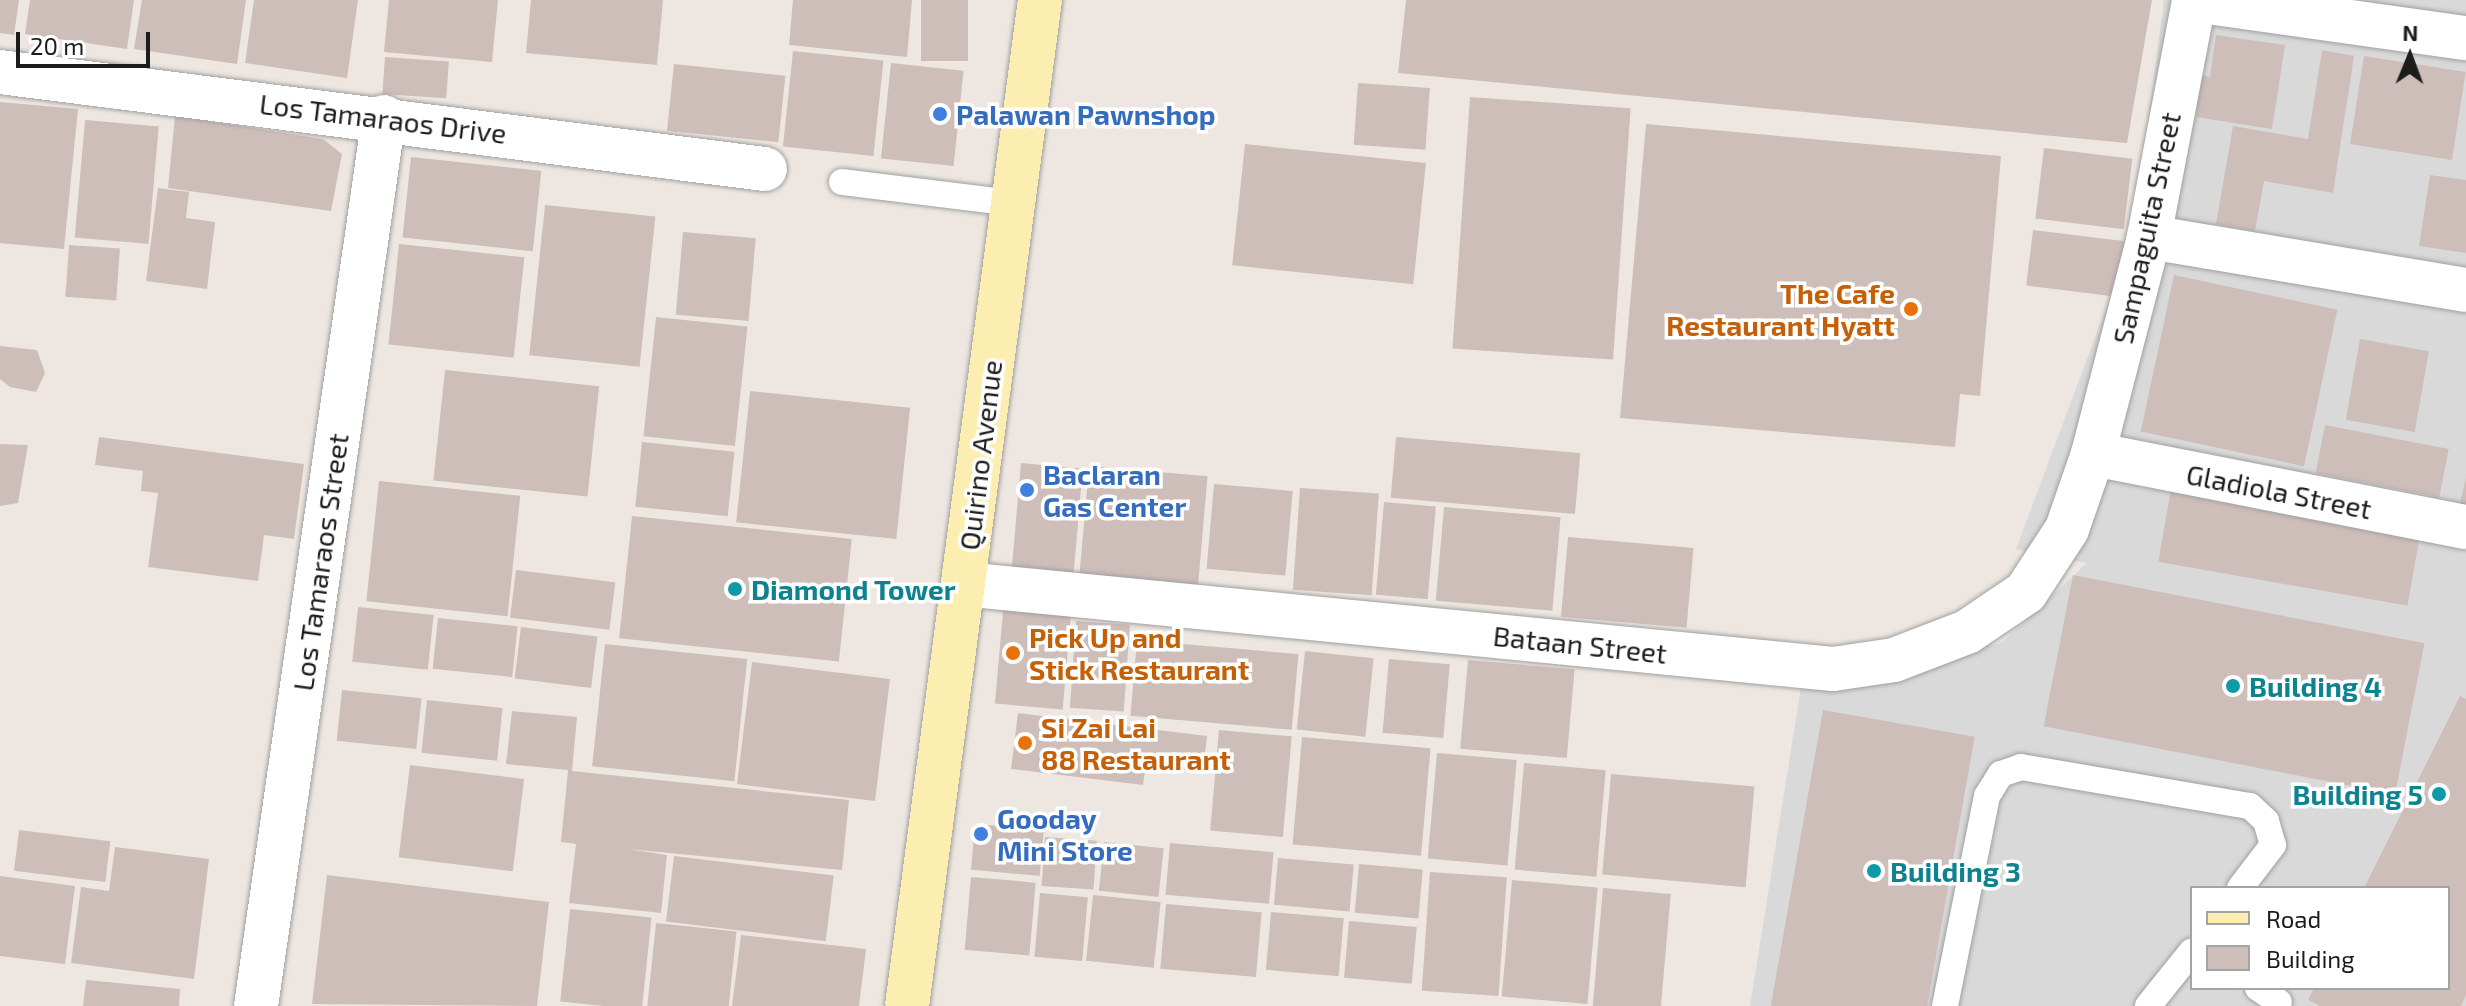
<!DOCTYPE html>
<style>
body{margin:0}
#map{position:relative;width:2466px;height:1006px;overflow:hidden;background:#eee7e1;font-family:"Exo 2",sans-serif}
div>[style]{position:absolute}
.residential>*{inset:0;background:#dad9d9}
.building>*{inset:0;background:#cebeba;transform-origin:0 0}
.roads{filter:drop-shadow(0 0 2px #a0a0a0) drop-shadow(0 0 2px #a0a0a0)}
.service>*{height:26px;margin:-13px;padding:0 13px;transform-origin:13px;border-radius:13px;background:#fff}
.minor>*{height:44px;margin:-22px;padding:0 22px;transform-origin:22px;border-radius:22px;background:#fff}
.secondary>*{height:44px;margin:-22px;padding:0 22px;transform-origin:22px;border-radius:22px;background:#fceeb1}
.dots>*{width:22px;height:22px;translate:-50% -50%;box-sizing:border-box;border:4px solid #fff;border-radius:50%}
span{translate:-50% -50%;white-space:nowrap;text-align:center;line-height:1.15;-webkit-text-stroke:7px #fff;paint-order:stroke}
.shop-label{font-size:28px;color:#366cbe;font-weight:700}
.left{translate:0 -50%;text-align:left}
.street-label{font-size:28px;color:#1c1c1c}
.food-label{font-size:28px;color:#c56008;font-weight:700}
.right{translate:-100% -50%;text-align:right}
.culture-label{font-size:28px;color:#0d838f;font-weight:700}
.legend{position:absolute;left:2190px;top:886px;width:260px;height:104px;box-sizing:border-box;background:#fff;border:2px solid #a4a4a4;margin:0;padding:10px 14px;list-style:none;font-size:24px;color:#1c1c1c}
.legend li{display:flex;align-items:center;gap:16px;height:40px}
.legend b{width:40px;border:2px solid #a4a4a4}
.north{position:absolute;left:2370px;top:16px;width:80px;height:80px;-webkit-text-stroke:6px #fff;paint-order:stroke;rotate:1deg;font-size:22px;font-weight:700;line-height:32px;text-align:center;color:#1c1c1c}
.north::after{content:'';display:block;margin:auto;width:28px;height:36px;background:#1c1c1c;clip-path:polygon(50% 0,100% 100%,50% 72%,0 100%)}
.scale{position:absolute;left:16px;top:32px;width:134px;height:36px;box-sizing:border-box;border:4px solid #1c1c1c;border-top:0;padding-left:10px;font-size:24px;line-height:28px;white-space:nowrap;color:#1c1c1c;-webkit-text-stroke:6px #fff;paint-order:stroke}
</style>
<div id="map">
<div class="residential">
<i style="clip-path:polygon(evenodd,2164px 0,2466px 0,2466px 1006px,1750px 1006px,1801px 687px,2001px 643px,2087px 563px,2016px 549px,2133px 236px,2164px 0,2192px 888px,2448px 888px,2448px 988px,2192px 988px,2192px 888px)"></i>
</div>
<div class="building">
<i style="clip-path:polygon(0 0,19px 0,14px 35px,0 33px)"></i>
<i style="clip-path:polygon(30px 0,134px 0,127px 49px,25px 34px)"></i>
<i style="clip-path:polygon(142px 0,246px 0,237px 64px,134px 49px)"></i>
<i style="clip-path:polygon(254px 0,358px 0,347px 78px,245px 63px)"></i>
<i style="clip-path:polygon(389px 0,498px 0,492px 62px,384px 52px)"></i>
<i style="clip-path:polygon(531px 0,663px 0,657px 65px,526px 53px)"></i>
<i style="clip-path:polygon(793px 0,912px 0,907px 57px,789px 45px)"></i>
<i style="left:921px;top:0;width:47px;height:61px"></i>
<i style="clip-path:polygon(1406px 0,2152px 0,2127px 143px,1398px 73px)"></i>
<i style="clip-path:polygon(2216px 35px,2285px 45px,2272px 129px,2196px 117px,2202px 75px,2210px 77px)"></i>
<i style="clip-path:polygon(2322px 50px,2354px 56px,2333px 193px,2264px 181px,2255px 231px,2216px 224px,2233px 126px,2308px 139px)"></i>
<i style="left:793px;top:51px;width:91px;height:96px;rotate:6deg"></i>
<i style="left:2364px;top:56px;width:103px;height:89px;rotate:9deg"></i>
<i style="left:385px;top:57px;width:64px;height:37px;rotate:4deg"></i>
<i style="left:891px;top:63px;width:73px;height:96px;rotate:6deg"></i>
<i style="left:674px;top:64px;width:112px;height:67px;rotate:6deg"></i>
<i style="left:1358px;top:83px;width:72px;height:62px;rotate:4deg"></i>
<i style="left:1470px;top:97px;width:161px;height:252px;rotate:4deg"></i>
<i style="clip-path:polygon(0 102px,78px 109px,64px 249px,0 243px)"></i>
<i style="clip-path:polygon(175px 116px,323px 139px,342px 154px,331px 211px,168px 188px)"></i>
<i style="left:85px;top:120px;width:74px;height:118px;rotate:5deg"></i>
<i style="clip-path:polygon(1646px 124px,2001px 156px,1980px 396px,1960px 394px,1955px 447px,1620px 418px)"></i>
<i style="left:1245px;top:144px;width:182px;height:122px;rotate:6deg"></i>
<i style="left:2044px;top:148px;width:89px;height:71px;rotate:7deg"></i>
<i style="left:411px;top:157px;width:131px;height:81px;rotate:6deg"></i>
<i style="clip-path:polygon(2430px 175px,2466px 180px,2466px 253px,2419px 246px)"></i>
<i style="clip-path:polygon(158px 188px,189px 192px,186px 218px,215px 222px,207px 289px,146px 281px)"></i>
<i style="left:545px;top:205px;width:111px;height:151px;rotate:6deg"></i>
<i style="left:2033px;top:230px;width:93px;height:56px;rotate:7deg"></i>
<i style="left:683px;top:232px;width:73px;height:83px;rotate:5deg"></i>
<i style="left:399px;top:244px;width:126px;height:101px;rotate:6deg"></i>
<i style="left:69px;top:245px;width:51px;height:52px;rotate:4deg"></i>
<i style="left:2174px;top:275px;width:167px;height:160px;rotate:12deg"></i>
<i style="left:656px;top:317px;width:92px;height:120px;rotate:6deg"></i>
<i style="left:2360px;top:339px;width:70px;height:82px;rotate:10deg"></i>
<i style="clip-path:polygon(0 346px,37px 350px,45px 373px,36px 392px,10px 387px,0 379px)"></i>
<i style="left:445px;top:370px;width:155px;height:111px;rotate:6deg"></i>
<i style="left:750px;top:391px;width:161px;height:132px;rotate:6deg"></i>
<i style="left:2325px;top:425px;width:126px;height:49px;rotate:11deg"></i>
<i style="clip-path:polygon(99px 437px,304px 464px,294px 539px,264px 535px,258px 581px,148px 567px,158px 493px,141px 491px,143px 471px,95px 465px)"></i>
<i style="left:1396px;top:437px;width:185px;height:61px;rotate:5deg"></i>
<i style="left:642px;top:442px;width:93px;height:65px;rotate:6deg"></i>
<i style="clip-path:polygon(0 444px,28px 445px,18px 503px,0 506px)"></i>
<i style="left:1021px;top:463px;width:62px;height:105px;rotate:5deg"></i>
<i style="left:1089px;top:466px;width:119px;height:112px;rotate:5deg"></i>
<i style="clip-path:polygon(2466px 478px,2466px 508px,2459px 507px)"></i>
<i style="left:379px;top:481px;width:142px;height:121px;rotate:6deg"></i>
<i style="left:1214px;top:484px;width:79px;height:85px;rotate:5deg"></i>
<i style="left:2172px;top:484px;width:253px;height:79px;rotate:10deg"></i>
<i style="left:1300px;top:488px;width:79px;height:102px;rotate:4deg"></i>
<i style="left:1384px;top:502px;width:52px;height:93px;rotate:5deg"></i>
<i style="left:1444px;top:507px;width:117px;height:94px;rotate:5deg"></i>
<i style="left:632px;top:516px;width:221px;height:123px;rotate:6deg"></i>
<i style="left:1568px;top:537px;width:126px;height:80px;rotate:5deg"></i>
<i style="left:516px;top:570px;width:100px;height:48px;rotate:7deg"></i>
<i style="left:2073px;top:575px;width:358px;height:154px;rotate:11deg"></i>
<i style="left:1004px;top:600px;width:68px;height:104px;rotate:5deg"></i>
<i style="left:358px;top:607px;width:76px;height:55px;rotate:6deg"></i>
<i style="left:438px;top:618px;width:80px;height:51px;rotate:6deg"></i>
<i style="left:1076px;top:621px;width:54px;height:87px;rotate:4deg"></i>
<i style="left:521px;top:627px;width:77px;height:52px;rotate:7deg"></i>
<i style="left:1137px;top:640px;width:162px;height:76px;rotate:5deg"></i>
<i style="left:605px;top:644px;width:143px;height:123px;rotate:6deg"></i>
<i style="left:1305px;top:651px;width:69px;height:79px;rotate:6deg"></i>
<i style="left:1389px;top:659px;width:61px;height:74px;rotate:5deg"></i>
<i style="left:1468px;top:660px;width:107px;height:89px;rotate:5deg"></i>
<i style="left:752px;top:662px;width:139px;height:123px;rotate:7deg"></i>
<i style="left:342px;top:690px;width:80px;height:51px;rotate:6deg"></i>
<i style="clip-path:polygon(2460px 696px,2466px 699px,2466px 995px,2461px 1006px,2320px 1006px,2308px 1000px,2314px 988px,2448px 988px,2448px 888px,2364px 888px)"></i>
<i style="left:427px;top:700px;width:76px;height:53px;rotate:6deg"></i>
<i style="left:1823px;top:710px;width:154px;height:300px;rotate:10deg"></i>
<i style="clip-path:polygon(512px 711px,577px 717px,572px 771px,849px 800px,842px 870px,628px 849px,667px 855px,661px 913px,569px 903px,576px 844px,561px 842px,568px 770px,506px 764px)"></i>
<i style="clip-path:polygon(1018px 713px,1207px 736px,1203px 772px,1146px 765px,1143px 785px,1011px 769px)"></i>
<i style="left:1219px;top:730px;width:73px;height:101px;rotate:5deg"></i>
<i style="left:1302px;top:737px;width:129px;height:108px;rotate:5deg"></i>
<i style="left:1437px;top:753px;width:80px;height:106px;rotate:5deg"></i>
<i style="left:1524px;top:763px;width:82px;height:107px;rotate:5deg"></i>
<i style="left:410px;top:765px;width:115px;height:93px;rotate:7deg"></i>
<i style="left:1611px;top:774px;width:144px;height:101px;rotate:5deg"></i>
<i style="left:975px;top:824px;width:69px;height:46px;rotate:5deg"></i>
<i style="left:19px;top:830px;width:92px;height:41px;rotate:7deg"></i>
<i style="left:1045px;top:837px;width:52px;height:49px;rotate:4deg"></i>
<i style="left:1104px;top:842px;width:60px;height:49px;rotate:6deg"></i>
<i style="left:1170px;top:843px;width:104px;height:52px;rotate:5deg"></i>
<i style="clip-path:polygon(115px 847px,209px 859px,194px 979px,71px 963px,81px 887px,109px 891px)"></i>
<i style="left:674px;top:856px;width:161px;height:66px;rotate:7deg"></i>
<i style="left:1278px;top:858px;width:76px;height:47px;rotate:5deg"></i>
<i style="left:1359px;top:864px;width:64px;height:49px;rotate:5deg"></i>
<i style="left:1430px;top:872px;width:77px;height:119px;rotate:4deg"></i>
<i style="clip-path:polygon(327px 875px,549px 902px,537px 1006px,312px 1004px)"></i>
<i style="clip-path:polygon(0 876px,75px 886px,65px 964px,0 956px)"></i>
<i style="left:971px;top:877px;width:65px;height:73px;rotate:5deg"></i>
<i style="left:1512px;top:880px;width:86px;height:117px;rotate:5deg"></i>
<i style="left:1603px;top:888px;width:68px;height:119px;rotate:5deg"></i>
<i style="left:1040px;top:893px;width:48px;height:64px;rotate:5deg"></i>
<i style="left:1093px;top:895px;width:68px;height:66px;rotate:6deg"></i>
<i style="left:1166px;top:904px;width:96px;height:65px;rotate:5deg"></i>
<i style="left:570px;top:909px;width:82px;height:93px;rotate:6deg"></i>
<i style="left:1271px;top:912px;width:73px;height:58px;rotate:5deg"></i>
<i style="left:1349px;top:921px;width:68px;height:57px;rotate:5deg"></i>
<i style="left:656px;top:923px;width:81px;height:84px;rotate:6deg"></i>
<i style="clip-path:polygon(741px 935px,866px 949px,859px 1006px,732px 1006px)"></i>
<i style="clip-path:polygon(86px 980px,180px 989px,179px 1006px,83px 1006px)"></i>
</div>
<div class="roads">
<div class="service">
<i style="left:842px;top:182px;width:172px;rotate:7deg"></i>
<i style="left:2258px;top:988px;width:25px;rotate:34deg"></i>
<i style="left:1945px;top:1006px;width:214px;rotate:-78.7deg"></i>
<i style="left:1987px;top:796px;width:26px;rotate:-58deg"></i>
<i style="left:2001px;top:774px;width:21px;rotate:-19deg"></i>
<i style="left:2021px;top:767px;width:232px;rotate:9.7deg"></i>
<i style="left:2250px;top:806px;width:22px;rotate:43deg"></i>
<i style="left:2266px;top:821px;width:25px;rotate:74deg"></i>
<i style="left:2273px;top:845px;width:54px;rotate:127.5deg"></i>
<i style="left:2148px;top:1006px;width:70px;rotate:-51.3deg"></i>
</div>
<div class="minor">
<i style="left:2194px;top:0;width:275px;rotate:8deg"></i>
<i style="left:0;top:72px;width:771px;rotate:7.23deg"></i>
<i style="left:2149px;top:237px;width:321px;rotate:9.5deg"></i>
<i style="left:2093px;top:454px;width:380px;rotate:11.1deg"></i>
<i style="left:963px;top:584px;width:874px;rotate:5.58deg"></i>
<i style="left:1833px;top:669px;width:62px;rotate:-8.4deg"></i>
<i style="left:1894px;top:660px;width:78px;rotate:-21deg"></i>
<i style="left:1967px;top:632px;width:71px;rotate:-34.1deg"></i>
<i style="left:2026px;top:592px;width:75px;rotate:-56.9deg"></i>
<i style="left:2067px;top:529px;width:79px;rotate:-70.9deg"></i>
<i style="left:2093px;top:454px;width:224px;rotate:-75.5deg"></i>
<i style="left:2149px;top:237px;width:241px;rotate:-79.2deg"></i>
<i style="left:256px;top:1006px;width:898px;rotate:-81.81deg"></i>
</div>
<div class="secondary">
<i style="left:907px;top:1006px;width:1015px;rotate:-82.47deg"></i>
</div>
</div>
<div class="dots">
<i style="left:940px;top:114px;background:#3f7fe0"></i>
<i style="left:1911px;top:309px;background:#e8710a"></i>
<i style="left:1027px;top:490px;background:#3f7fe0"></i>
<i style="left:735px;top:589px;background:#0f9aa8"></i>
<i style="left:1013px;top:653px;background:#e8710a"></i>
<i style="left:2233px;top:686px;background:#0f9aa8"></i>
<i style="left:1025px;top:743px;background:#e8710a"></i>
<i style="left:2439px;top:794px;background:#0f9aa8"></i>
<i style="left:981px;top:834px;background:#3f7fe0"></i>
<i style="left:1874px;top:871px;background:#0f9aa8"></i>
</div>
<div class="shop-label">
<span class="left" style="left:956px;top:114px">Palawan Pawnshop</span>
<span class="left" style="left:1043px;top:490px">Baclaran<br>Gas Center</span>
<span class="left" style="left:997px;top:834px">Gooday<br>Mini Store</span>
</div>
<div class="street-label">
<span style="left:383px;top:118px;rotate:7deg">Los Tamaraos Drive</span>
<span style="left:2146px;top:228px;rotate:-78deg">Sampaguita Street</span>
<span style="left:980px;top:455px;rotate:-83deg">Quirino Avenue</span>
<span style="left:2279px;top:491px;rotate:11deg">Gladiola Street</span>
<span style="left:320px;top:562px;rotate:-82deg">Los Tamaraos Street</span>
<span style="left:1580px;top:644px;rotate:6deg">Bataan Street</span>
</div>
<div class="food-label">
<span class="right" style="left:1895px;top:309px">The Cafe<br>Restaurant Hyatt</span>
<span class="left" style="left:1029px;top:653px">Pick Up and<br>Stick Restaurant</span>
<span class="left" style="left:1041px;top:743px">Si Zai Lai<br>88 Restaurant</span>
</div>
<div class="culture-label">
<span class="left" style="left:751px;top:589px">Diamond Tower</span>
<span class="left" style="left:2249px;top:686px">Building 4</span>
<span class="right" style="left:2423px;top:794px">Building 5</span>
<span class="left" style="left:1890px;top:871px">Building 3</span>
</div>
<ul class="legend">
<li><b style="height:10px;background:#fceeb1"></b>Road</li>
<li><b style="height:22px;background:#cebeba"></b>Building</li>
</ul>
<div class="north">N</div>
<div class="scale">20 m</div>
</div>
